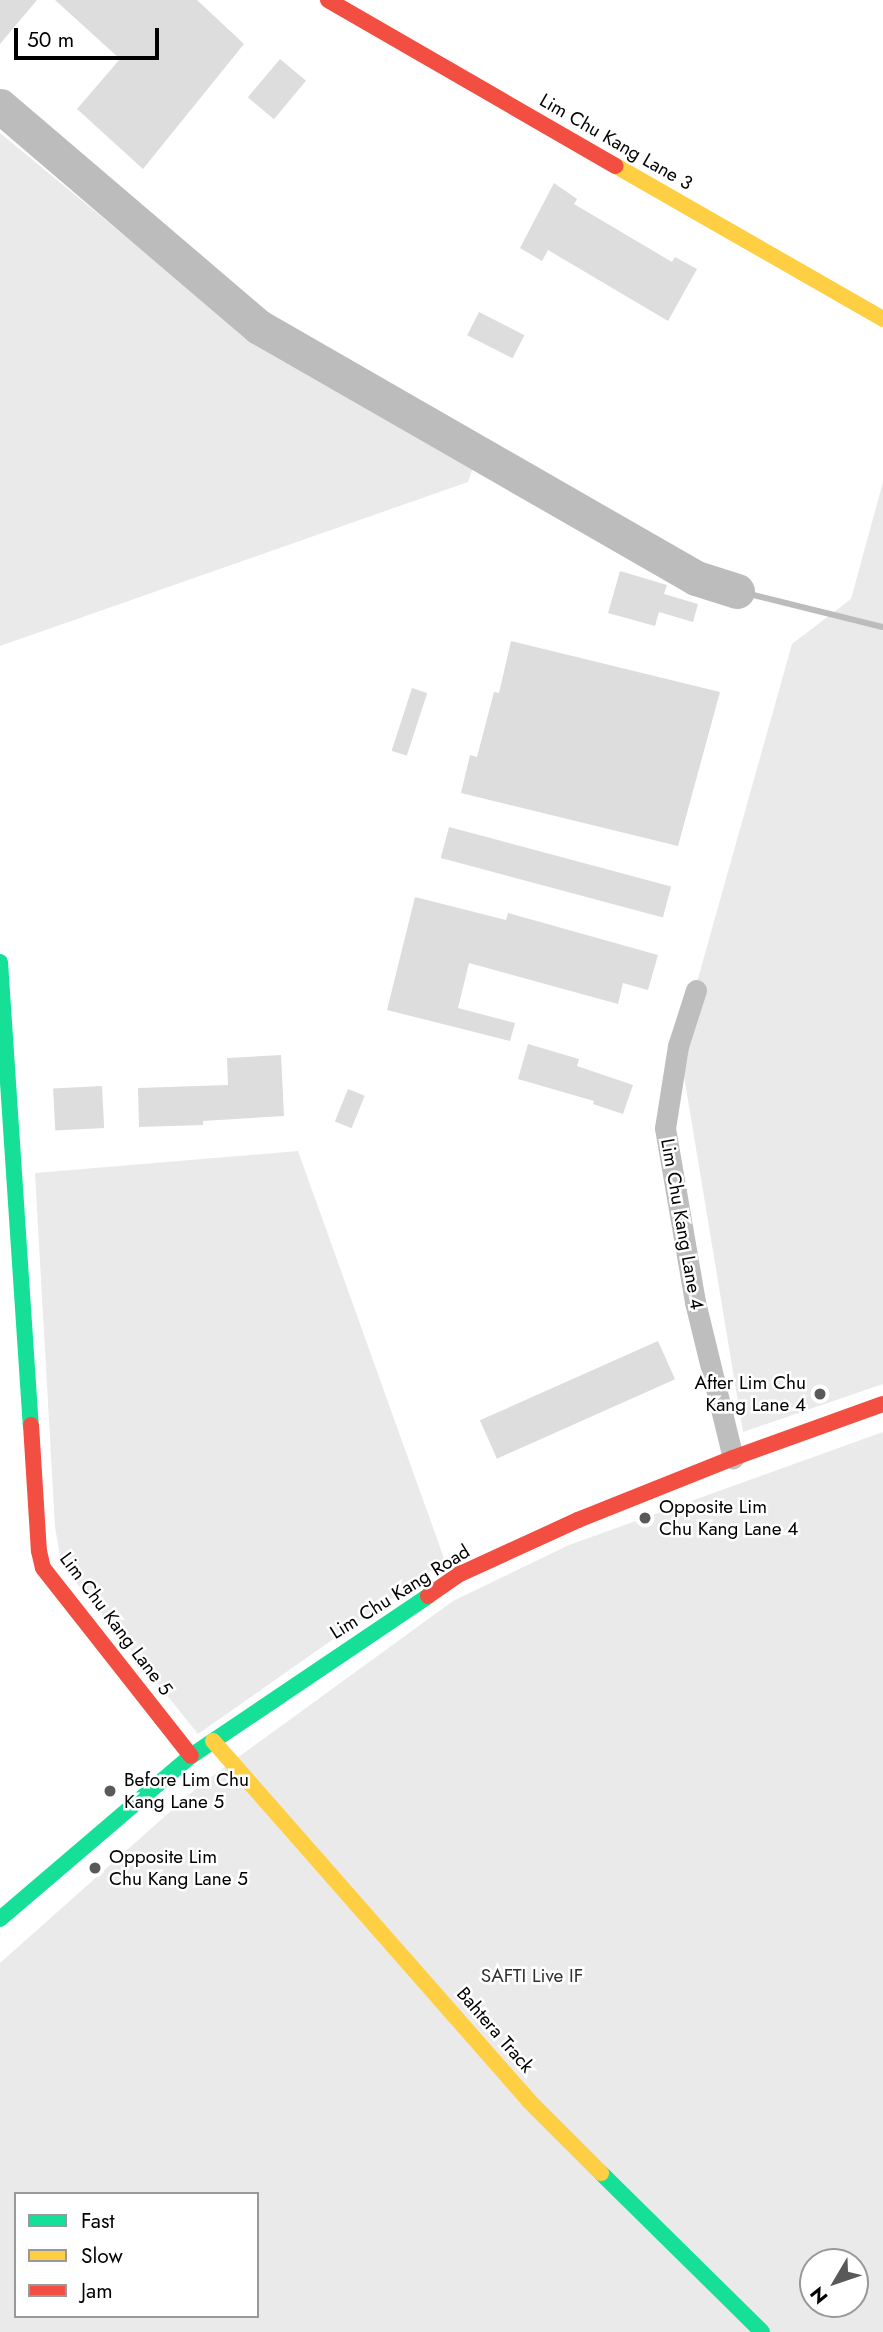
<!DOCTYPE html>
<style>
body{margin:0}
#map{position:relative;width:883px;height:2332px;overflow:hidden;background:#fff;font-family:Jost,sans-serif}
div>[style]{position:absolute}
.green>*{inset:0;background:#eaeaea}
.stream>*{height:6px;margin:-3px;padding:0 3px;transform-origin:3px;border-radius:3px;background:#bcbcbc}
.river>*{height:35px;margin:-17.5px;padding:0 17.5px;transform-origin:17.5px;border-radius:17.5px;background:#bcbcbc}
.building>*{inset:0;background:#ddd;transform-origin:0 0}
.street>*{height:21px;margin:-10.5px;padding:0 10.5px;transform-origin:10.5px;border-radius:10.5px;background:#bebebe}
.fast>*{height:16px;margin:-8px;padding:0 8px;transform-origin:8px;border-radius:8px;background:#16e098}
.slow>*{height:16px;margin:-8px;padding:0 8px;transform-origin:8px;border-radius:8px;background:#ffcf43}
.jam>*{height:16px;margin:-8px;padding:0 8px;transform-origin:8px;border-radius:8px;background:#f24e42}
.dots>*{width:19px;height:19px;translate:-50% -50%;box-sizing:border-box;border:4px solid #fff;border-radius:50%}
span{translate:-50% -50%;white-space:nowrap;text-align:center;line-height:1.15;-webkit-text-stroke:5px #fff;paint-order:stroke}
.street-label{font-size:19px;color:#000}
.poi-label{font-size:19px;color:#000}
.right{translate:-100% -50%;text-align:right}
.left{translate:0 -50%;text-align:left}
.park-label{font-size:19px;color:#303030}
.legend{position:absolute;left:14px;top:2192px;width:245px;height:126px;box-sizing:border-box;background:#fff;border:2px solid #999;margin:0;padding:9px 12px;list-style:none;font-size:21px;color:#000}
.legend li{display:flex;align-items:center;gap:14px;height:35px}
.legend b{width:35px;border:2px solid #999}
.north{position:absolute;left:799px;top:2248px;width:70px;height:70px;box-sizing:border-box;background:#fff;border:2px solid #999;border-radius:50%;rotate:231deg;font-size:19px;font-weight:700;line-height:28px;text-align:center;color:#000}
.north::after{content:'';display:block;margin:auto;width:24px;height:32px;background:#595959;clip-path:polygon(50% 0,100% 100%,50% 72%,0 100%)}
.scale{position:absolute;left:14px;top:28px;width:145px;height:32px;box-sizing:border-box;border:4px solid #000;border-top:0;padding-left:9px;font-size:21px;line-height:24px;white-space:nowrap;color:#000;-webkit-text-stroke:5px #fff;paint-order:stroke}
</style>
<div id="map">
<div class="green">
<i style="clip-path:polygon(0 133px,244px 334px,473px 468px,468px 482px,0 646px)"></i>
<i style="clip-path:polygon(883px 482px,883px 1384px,743px 1432px,679px 1046px,792px 644px,851px 599px)"></i>
<i style="clip-path:polygon(298px 1151px,445px 1561px,198px 1734px,71px 1576px,60px 1556px,55px 1527px,35px 1173px)"></i>
<i style="clip-path:polygon(evenodd,883px 1432px,883px 2332px,0 2332px,0 1963px,200px 1785px,453px 1601px,569px 1545px,883px 1432px,16px 2194px,257px 2194px,257px 2316px,16px 2316px,16px 2194px,883px 1432px,813px 2262px,855px 2262px,855px 2304px,813px 2304px,813px 2262px)"></i>
</div>
<div class="stream">
<i style="left:737px;top:591px;width:150px;rotate:13.9deg"></i>
</div>
<div class="river">
<i style="left:0;top:106px;width:340px;rotate:40.5deg"></i>
<i style="left:259px;top:327px;width:504px;rotate:29.87deg"></i>
<i style="left:696px;top:578px;width:43px;rotate:17.6deg"></i>
</div>
<div class="building">
<i style="clip-path:polygon(0 0,37px 0,0 44px)"></i>
<i style="clip-path:polygon(55px 0,197px 0,244px 44px,143px 169px,77px 109px,120px 59px)"></i>
<i style="left:280px;top:59px;width:34px;height:50px;rotate:40deg"></i>
<i style="clip-path:polygon(554px 183px,577px 199px,574px 204px,672px 262px,675px 257px,697px 269px,668px 321px,548px 250px,542px 261px,520px 248px)"></i>
<i style="left:479px;top:312px;width:51px;height:26px;rotate:27deg"></i>
<i style="clip-path:polygon(620px 571px,667px 585px,664px 594px,698px 604px,693px 622px,659px 612px,655px 626px,608px 613px)"></i>
<i style="clip-path:polygon(511px 641px,720px 692px,678px 846px,461px 793px,470px 755px,477px 757px,494px 692px,499px 693px)"></i>
<i style="left:412px;top:688px;width:16px;height:66px;rotate:18deg"></i>
<i style="left:449px;top:827px;width:230px;height:32px;rotate:15deg"></i>
<i style="clip-path:polygon(415px 897px,506px 920px,508px 913px,658px 955px,648px 990px,623px 983px,618px 1004px,469px 963px,458px 1008px,515px 1023px,510px 1041px,387px 1010px)"></i>
<i style="clip-path:polygon(528px 1044px,579px 1059px,577px 1066px,633px 1085px,623px 1114px,593px 1104px,594px 1101px,518px 1079px)"></i>
<i style="clip-path:polygon(281px 1055px,284px 1116px,203px 1121px,203px 1125px,139px 1127px,138px 1088px,228px 1085px,227px 1058px)"></i>
<i style="left:102px;top:1086px;width:42px;height:49px;rotate:87deg"></i>
<i style="left:348px;top:1089px;width:18px;height:35px;rotate:22deg"></i>
<i style="left:658px;top:1341px;width:42px;height:195px;rotate:66deg"></i>
</div>
<div class="street">
<i style="left:696px;top:990px;width:59px;rotate:107.8deg"></i>
<i style="left:678px;top:1046px;width:83px;rotate:99deg"></i>
<i style="left:665px;top:1128px;width:177px;rotate:80.2deg"></i>
<i style="left:695px;top:1302px;width:161px;rotate:76.3deg"></i>
</div>
<div class="fast">
<i style="left:0;top:962px;width:464px;rotate:86.2deg"></i>
<i style="left:0;top:1919px;width:251px;rotate:-40.5deg"></i>
<i style="left:191px;top:1756px;width:286px;rotate:-34deg"></i>
<i style="left:601px;top:2173px;width:226px;rotate:44.6deg"></i>
</div>
<div class="slow">
<i style="left:616px;top:166px;width:308px;rotate:29.8deg"></i>
<i style="left:213px;top:1741px;width:479px;rotate:48.7deg"></i>
<i style="left:529px;top:2101px;width:102px;rotate:45deg"></i>
</div>
<div class="jam">
<i style="left:328px;top:0;width:332px;rotate:30deg"></i>
<i style="left:31px;top:1425px;width:126px;rotate:86.4deg"></i>
<i style="left:39px;top:1551px;width:17px;rotate:77deg"></i>
<i style="left:43px;top:1568px;width:239px;rotate:51.8deg"></i>
<i style="left:428px;top:1596px;width:39px;rotate:-35deg"></i>
<i style="left:460px;top:1574px;width:130px;rotate:-24.6deg"></i>
<i style="left:578px;top:1520px;width:167px;rotate:-21.8deg"></i>
<i style="left:733px;top:1458px;width:159px;rotate:-19.8deg"></i>
</div>
<div class="dots">
<i style="left:820px;top:1394px;background:#595959"></i>
<i style="left:645px;top:1518px;background:#595959"></i>
<i style="left:110px;top:1791px;background:#595959"></i>
<i style="left:95px;top:1868px;background:#595959"></i>
</div>
<div class="street-label">
<span style="left:616px;top:142px;rotate:30deg">Lim Chu Kang Lane 3</span>
<span style="left:682px;top:1224px;rotate:80deg">Lim Chu Kang Lane 4</span>
<span style="left:400px;top:1592px;rotate:-32deg">Lim Chu Kang Road</span>
<span style="left:116px;top:1624px;rotate:53deg">Lim Chu Kang Lane 5</span>
<span style="left:495px;top:2030px;rotate:49deg">Bahtera Track</span>
</div>
<div class="poi-label">
<span class="right" style="left:806px;top:1394px">After Lim Chu<br>Kang Lane 4</span>
<span class="left" style="left:659px;top:1518px">Opposite Lim<br>Chu Kang Lane 4</span>
<span class="left" style="left:124px;top:1791px">Before Lim Chu<br>Kang Lane 5</span>
<span class="left" style="left:109px;top:1868px">Opposite Lim<br>Chu Kang Lane 5</span>
</div>
<div class="park-label">
<span style="left:532px;top:1976px">SAFTI Live IF</span>
</div>
<ul class="legend">
<li><b style="height:9px;background:#16e098"></b>Fast</li>
<li><b style="height:9px;background:#ffcf43"></b>Slow</li>
<li><b style="height:9px;background:#f24e42"></b>Jam</li>
</ul>
<div class="north">N</div>
<div class="scale">50 m</div>
</div>
